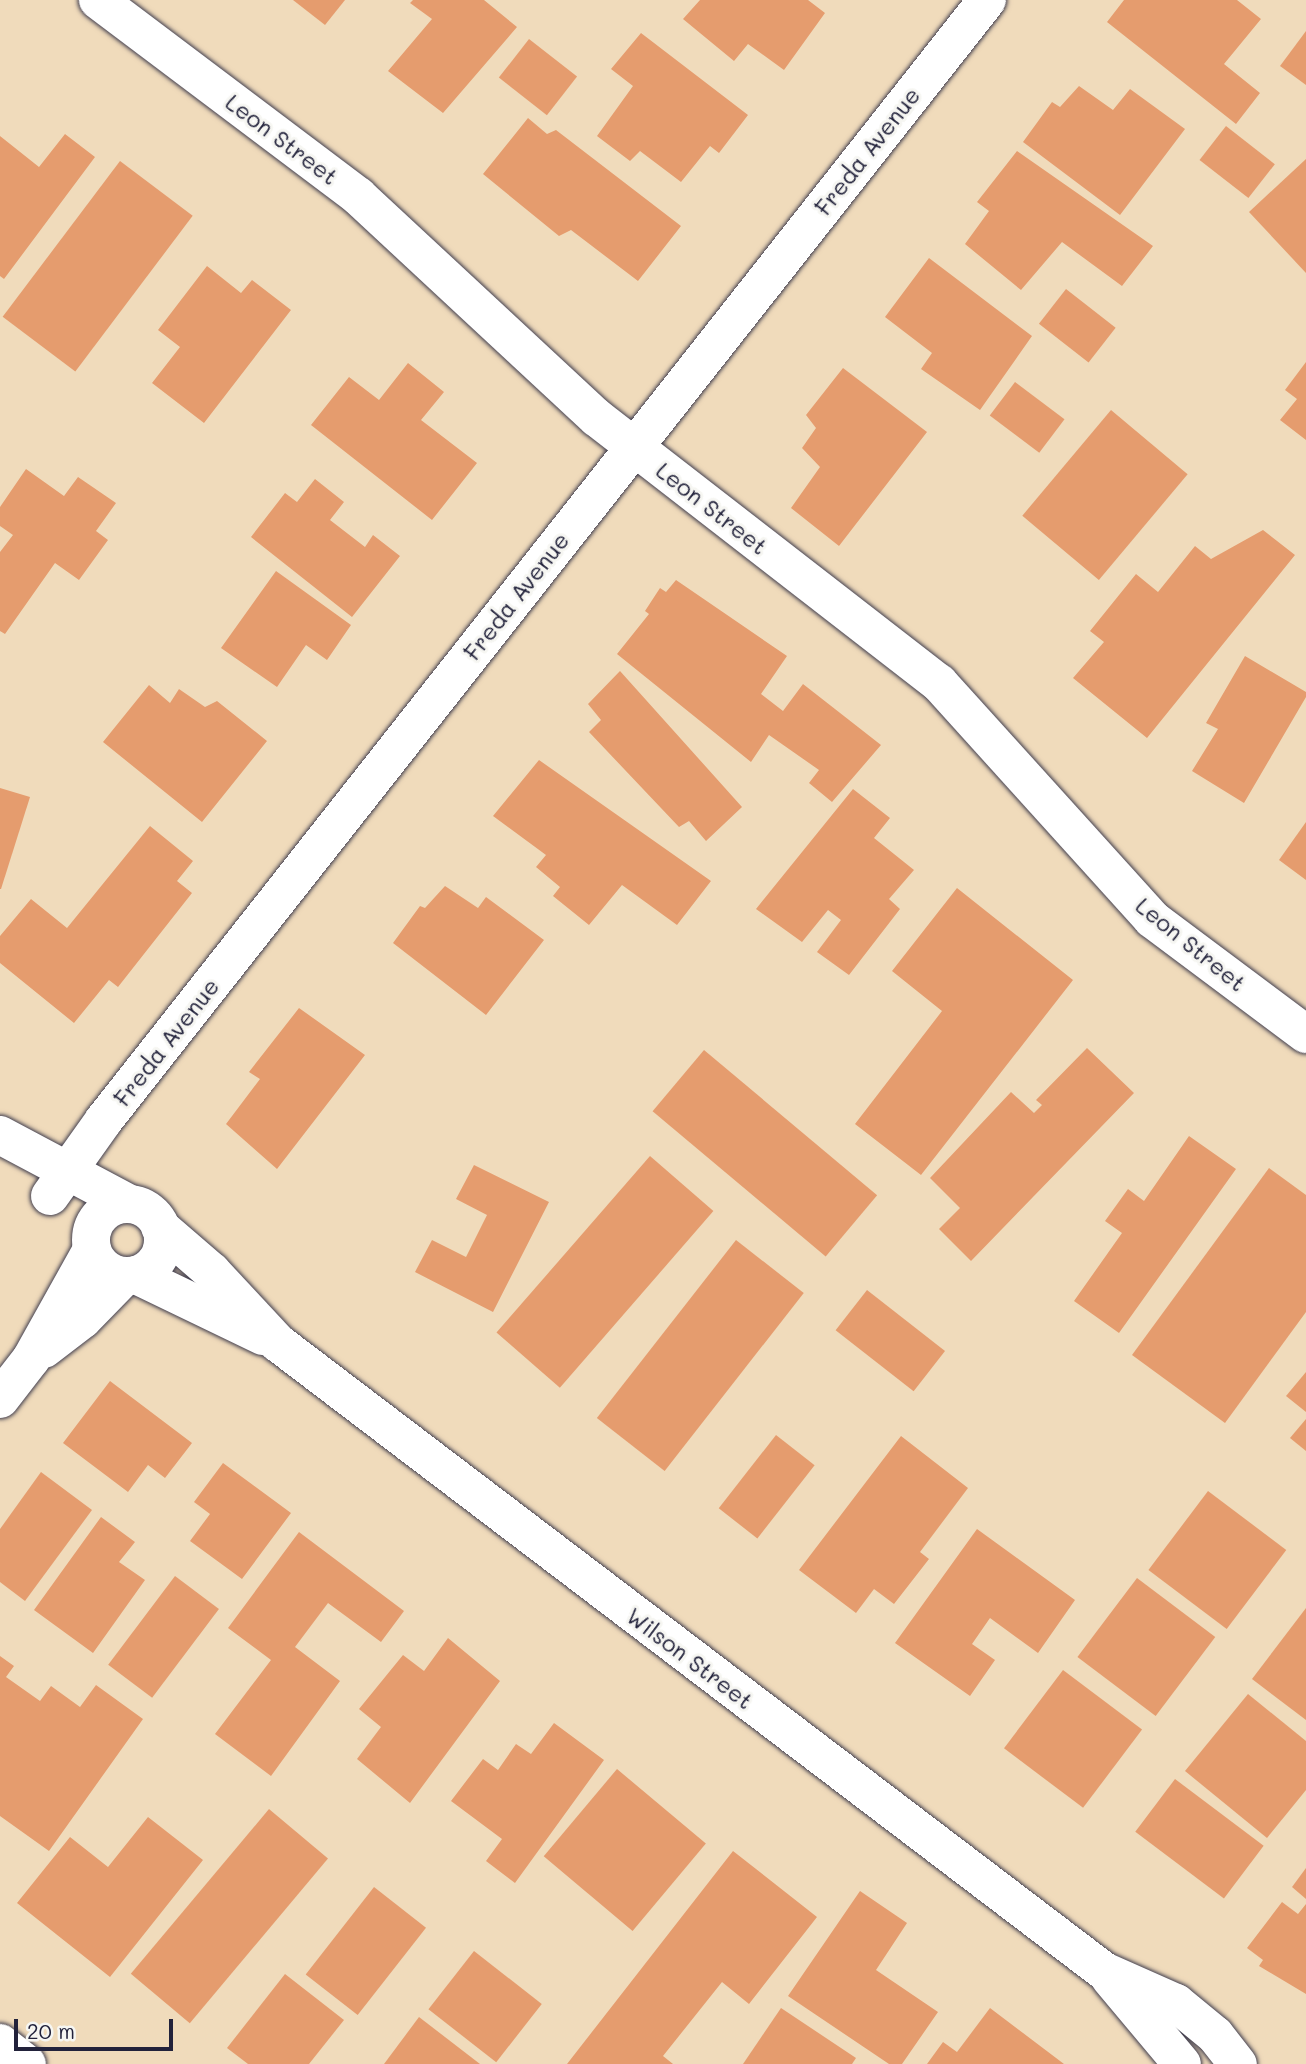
<!DOCTYPE html>
<style>
body{margin:0}
#map{position:relative;width:1306px;height:2064px;overflow:hidden;background:#f0dbbb;font-family:Mali,sans-serif}
div>[style]{position:absolute}
.building>*{inset:0;background:#e59c6e;transform-origin:0 0}
.roads{filter:drop-shadow(0 0 2px #413e4e) drop-shadow(0 0 2px #413e4e)}
.minor>*{height:38px;margin:-19px;padding:0 19px;transform-origin:19px;border-radius:19px;background:#fff}
.minor>.ring{margin:-19px;padding:0;box-sizing:content-box;background:none;border:38px solid #fff;border-radius:50%}
span{translate:-50% -50%;white-space:nowrap;text-align:center;line-height:1.15;-webkit-text-stroke:6px #f6f6f2;paint-order:stroke}
.street-label{font-size:23px;color:#22223b}
.scale{position:absolute;left:14px;top:2019px;width:159px;height:32px;box-sizing:border-box;border:4px solid #22223b;border-top:0;padding-left:9px;font-size:21px;line-height:24px;white-space:nowrap;color:#22223b;-webkit-text-stroke:5px #f6f6f2;paint-order:stroke}
</style>
<div id="map">
<div class="building">
<i style="clip-path:polygon(293px 0,345px 0,325px 25px)"></i>
<i style="clip-path:polygon(413px 0,484px 0,517px 27px,443px 113px,388px 71px,432px 19px,410px 3px)"></i>
<i style="clip-path:polygon(700px 0,808px 0,825px 13px,784px 70px,748px 44px,734px 61px,683px 19px)"></i>
<i style="clip-path:polygon(1124px 0,1237px 0,1261px 19px,1224px 64px,1260px 93px,1236px 124px,1107px 22px)"></i>
<i style="clip-path:polygon(1306px 31px,1306px 85px,1280px 66px)"></i>
<i style="clip-path:polygon(641px 33px,748px 115px,719px 153px,710px 146px,681px 182px,640px 151px,630px 161px,597px 136px,633px 86px,611px 69px)"></i>
<i style="left:529px;top:39px;width:61px;height:49px;rotate:38deg"></i>
<i style="clip-path:polygon(1079px 86px,1113px 110px,1130px 89px,1185px 129px,1120px 215px,1023px 142px,1052px 102px,1060px 107px)"></i>
<i style="clip-path:polygon(528px 118px,547px 134px,556px 130px,681px 226px,638px 281px,571px 230px,559px 236px,483px 174px)"></i>
<i style="left:1226px;top:126px;width:62px;height:43px;rotate:38deg"></i>
<i style="clip-path:polygon(65px 134px,95px 157px,4px 279px,0 276px,0 136px,39px 167px)"></i>
<i style="clip-path:polygon(1017px 151px,1153px 246px,1122px 286px,1062px 242px,1021px 290px,965px 244px,989px 211px,977px 202px)"></i>
<i style="clip-path:polygon(1306px 159px,1306px 273px,1249px 212px)"></i>
<i style="left:120px;top:161px;width:91px;height:195px;rotate:37deg"></i>
<i style="clip-path:polygon(929px 258px,1032px 336px,980px 410px,921px 369px,932px 353px,885px 317px)"></i>
<i style="clip-path:polygon(207px 266px,241px 293px,252px 280px,291px 310px,204px 423px,152px 383px,180px 347px,158px 330px)"></i>
<i style="left:1066px;top:289px;width:63px;height:44px;rotate:38deg"></i>
<i style="clip-path:polygon(1306px 362px,1306px 440px,1280px 420px,1297px 399px,1285px 390px)"></i>
<i style="clip-path:polygon(408px 363px,444px 392px,421px 420px,477px 463px,432px 520px,311px 425px,349px 377px,379px 400px)"></i>
<i style="clip-path:polygon(843px 368px,927px 432px,839px 546px,791px 508px,820px 467px,802px 448px,816px 428px,806px 415px)"></i>
<i style="left:1015px;top:382px;width:62px;height:42px;rotate:37deg"></i>
<i style="left:1111px;top:410px;width:100px;height:138px;rotate:40deg"></i>
<i style="clip-path:polygon(26px 469px,64px 496px,78px 477px,116px 503px,96px 531px,108px 540px,79px 580px,55px 563px,5px 634px,0 631px,0 552px,13px 535px,0 526px,0 507px)"></i>
<i style="clip-path:polygon(315px 479px,344px 502px,330px 520px,365px 547px,373px 535px,400px 556px,352px 617px,251px 537px,285px 493px,297px 502px)"></i>
<i style="clip-path:polygon(1263px 530px,1295px 555px,1147px 738px,1073px 678px,1104px 642px,1090px 631px,1136px 574px,1158px 592px,1195px 546px,1211px 559px)"></i>
<i style="clip-path:polygon(276px 571px,351px 625px,327px 660px,306px 645px,277px 687px,221px 648px)"></i>
<i style="clip-path:polygon(676px 580px,787px 656px,761px 694px,783px 711px,803px 684px,881px 745px,832px 802px,809px 783px,819px 770px,769px 735px,751px 762px,617px 654px,649px 614px,645px 611px,660px 588px,666px 592px)"></i>
<i style="clip-path:polygon(1245px 656px,1306px 692px,1306px 697px,1244px 803px,1192px 771px,1218px 729px,1206px 723px)"></i>
<i style="clip-path:polygon(620px 671px,742px 807px,706px 841px,689px 821px,679px 827px,589px 732px,601px 720px,588px 704px)"></i>
<i style="clip-path:polygon(149px 685px,170px 703px,179px 689px,205px 707px,217px 701px,267px 741px,202px 822px,103px 742px)"></i>
<i style="clip-path:polygon(539px 760px,711px 881px,677px 925px,622px 885px,589px 925px,553px 896px,560px 887px,536px 867px,546px 855px,493px 816px)"></i>
<i style="clip-path:polygon(0 788px,30px 797px,1px 889px,0 889px)"></i>
<i style="clip-path:polygon(853px 789px,890px 818px,874px 838px,914px 870px,889px 899px,900px 909px,849px 975px,817px 952px,841px 920px,828px 910px,802px 942px,756px 909px)"></i>
<i style="clip-path:polygon(1306px 822px,1306px 880px,1279px 860px)"></i>
<i style="clip-path:polygon(150px 826px,193px 861px,177px 881px,192px 893px,118px 987px,109px 980px,74px 1023px,0 963px,0 936px,31px 899px,67px 928px)"></i>
<i style="clip-path:polygon(445px 886px,478px 908px,486px 897px,544px 940px,486px 1015px,393px 943px,420px 906px,425px 908px)"></i>
<i style="clip-path:polygon(957px 888px,1073px 980px,921px 1175px,855px 1124px,942px 1011px,892px 971px)"></i>
<i style="clip-path:polygon(299px 1008px,365px 1055px,277px 1169px,226px 1124px,260px 1079px,249px 1072px)"></i>
<i style="clip-path:polygon(1087px 1048px,1134px 1093px,971px 1261px,939px 1229px,960px 1208px,930px 1178px,1011px 1092px,1034px 1113px,1042px 1105px,1036px 1100px)"></i>
<i style="left:704px;top:1050px;width:226px;height:80px;rotate:40deg"></i>
<i style="clip-path:polygon(1189px 1136px,1236px 1169px,1119px 1333px,1074px 1301px,1122px 1233px,1105px 1221px,1128px 1189px,1144px 1201px)"></i>
<i style="left:650px;top:1156px;width:84px;height:234px;rotate:41deg"></i>
<i style="clip-path:polygon(474px 1165px,549px 1202px,493px 1312px,415px 1272px,432px 1240px,466px 1257px,487px 1215px,456px 1199px)"></i>
<i style="clip-path:polygon(1269px 1168px,1306px 1195px,1306px 1312px,1225px 1423px,1132px 1355px)"></i>
<i style="left:736px;top:1240px;width:86px;height:226px;rotate:38deg"></i>
<i style="left:867px;top:1290px;width:99px;height:51px;rotate:38deg"></i>
<i style="clip-path:polygon(1306px 1372px,1306px 1412px,1286px 1396px)"></i>
<i style="clip-path:polygon(110px 1381px,192px 1443px,165px 1478px,148px 1465px,128px 1492px,63px 1443px)"></i>
<i style="clip-path:polygon(1306px 1419px,1306px 1451px,1290px 1438px)"></i>
<i style="left:776px;top:1435px;width:49px;height:93px;rotate:38deg"></i>
<i style="clip-path:polygon(901px 1436px,968px 1488px,920px 1552px,929px 1559px,894px 1604px,874px 1589px,856px 1613px,799px 1570px)"></i>
<i style="clip-path:polygon(223px 1463px,291px 1513px,242px 1579px,190px 1541px,210px 1514px,194px 1502px)"></i>
<i style="clip-path:polygon(41px 1472px,92px 1510px,25px 1601px,0 1582px,0 1529px)"></i>
<i style="left:1208px;top:1491px;width:98px;height:99px;rotate:37deg"></i>
<i style="clip-path:polygon(101px 1517px,135px 1542px,119px 1562px,145px 1580px,93px 1653px,34px 1610px)"></i>
<i style="clip-path:polygon(977px 1529px,1075px 1600px,1038px 1653px,990px 1618px,972px 1644px,995px 1660px,970px 1696px,895px 1643px)"></i>
<i style="clip-path:polygon(299px 1532px,404px 1611px,381px 1642px,328px 1603px,295px 1647px,340px 1681px,271px 1776px,215px 1734px,271px 1660px,228px 1628px)"></i>
<i style="left:175px;top:1576px;width:55px;height:111px;rotate:37deg"></i>
<i style="left:1137px;top:1578px;width:98px;height:99px;rotate:37deg"></i>
<i style="clip-path:polygon(1306px 1608px,1306px 1720px,1252px 1679px)"></i>
<i style="clip-path:polygon(448px 1638px,500px 1681px,410px 1803px,357px 1759px,381px 1727px,359px 1709px,403px 1655px,424px 1671px)"></i>
<i style="clip-path:polygon(0 1656px,14px 1666px,6px 1677px,40px 1701px,51px 1686px,80px 1707px,96px 1685px,143px 1719px,49px 1851px,0 1816px)"></i>
<i style="left:1063px;top:1670px;width:99px;height:98px;rotate:37deg"></i>
<i style="clip-path:polygon(1248px 1694px,1306px 1741px,1306px 1790px,1267px 1838px,1185px 1771px)"></i>
<i style="clip-path:polygon(554px 1723px,604px 1760px,515px 1883px,486px 1861px,502px 1839px,451px 1801px,483px 1759px,498px 1770px,516px 1744px,531px 1754px)"></i>
<i style="left:617px;top:1769px;width:116px;height:114px;rotate:40deg"></i>
<i style="left:1175px;top:1779px;width:111px;height:66px;rotate:37deg"></i>
<i style="left:269px;top:1809px;width:77px;height:215px;rotate:40deg"></i>
<i style="clip-path:polygon(148px 1817px,203px 1860px,110px 1977px,17px 1903px,70px 1837px,108px 1867px)"></i>
<i style="clip-path:polygon(733px 1851px,817px 1917px,749px 2004px,722px 1982px,663px 2056px,673px 2064px,567px 2064px)"></i>
<i style="clip-path:polygon(1306px 1868px,1306px 1899px,1292px 1887px)"></i>
<i style="left:374px;top:1887px;width:66px;height:111px;rotate:38deg"></i>
<i style="clip-path:polygon(860px 1891px,907px 1923px,876px 1970px,938px 2012px,902px 2064px,889px 2064px,788px 1996px)"></i>
<i style="clip-path:polygon(1282px 1902px,1298px 1914px,1306px 1904px,1306px 1994px,1259px 1966px,1263px 1960px,1247px 1948px)"></i>
<i style="left:474px;top:1951px;width:86px;height:74px;rotate:38deg"></i>
<i style="clip-path:polygon(285px 1974px,344px 2020px,309px 2064px,248px 2064px,227px 2048px)"></i>
<i style="clip-path:polygon(781px 2008px,856px 2058px,852px 2064px,743px 2064px)"></i>
<i style="clip-path:polygon(990px 2008px,1064px 2064px,927px 2064px,943px 2042px,957px 2052px)"></i>
<i style="clip-path:polygon(419px 2017px,480px 2064px,384px 2064px)"></i>
</div>
<div class="roads">
<div class="minor">
<i style="left:98px;top:0;width:326px;rotate:37deg"></i>
<i style="left:358px;top:196px;width:326px;rotate:42.9deg"></i>
<i style="left:597px;top:418px;width:433px;rotate:37.8deg"></i>
<i style="left:939px;top:683px;width:318px;rotate:47.9deg"></i>
<i style="left:1152px;top:919px;width:192px;rotate:36.8deg"></i>
<i style="left:0;top:1135px;width:147px;rotate:28deg"></i>
<i style="left:50px;top:1196px;width:93px;rotate:-54.6deg"></i>
<i style="left:104px;top:1120px;width:1426px;rotate:-51.75deg"></i>
<i class="ring" style="left:91px;top:1204px;width:34px;height:34px"></i>
<i style="left:160px;top:1227px;width:69px;rotate:40.9deg"></i>
<i style="left:212px;top:1272px;width:97px;rotate:47.1deg"></i>
<i style="left:278px;top:1343px;width:1038px;rotate:37.25deg"></i>
<i style="left:1104px;top:1971px;width:79px;rotate:24deg"></i>
<i style="left:1176px;top:2003px;width:50px;rotate:39.4deg"></i>
<i style="left:1215px;top:2035px;width:37px;rotate:52deg"></i>
<i style="left:136px;top:1275px;width:141px;rotate:25.7deg"></i>
<i style="left:44px;top:1349px;width:49px;rotate:-37.6deg"></i>
<i style="left:83px;top:1319px;width:59px;rotate:-45.7deg"></i>
<i style="left:0;top:1399px;width:51px;rotate:-52.2deg"></i>
<i style="left:31px;top:1359px;width:124px;rotate:-60.9deg"></i>
<i style="left:1110px;top:1978px;width:112px;rotate:50.1deg"></i>
<i style="left:0;top:2043px;width:34px;rotate:38deg"></i>
</div>
</div>
<div class="street-label">
<span style="left:282px;top:139px;rotate:37deg">Leon Street</span>
<span style="left:867px;top:151px;rotate:-52deg">Freda Avenue</span>
<span style="left:712px;top:508px;rotate:38deg">Leon Street</span>
<span style="left:516px;top:596px;rotate:-52deg">Freda Avenue</span>
<span style="left:1191px;top:944px;rotate:39deg">Leon Street</span>
<span style="left:166px;top:1042px;rotate:-52deg">Freda Avenue</span>
<span style="left:690px;top:1658px;rotate:37deg">Wilson Street</span>
</div>
<div class="scale">20 m</div>
</div>
